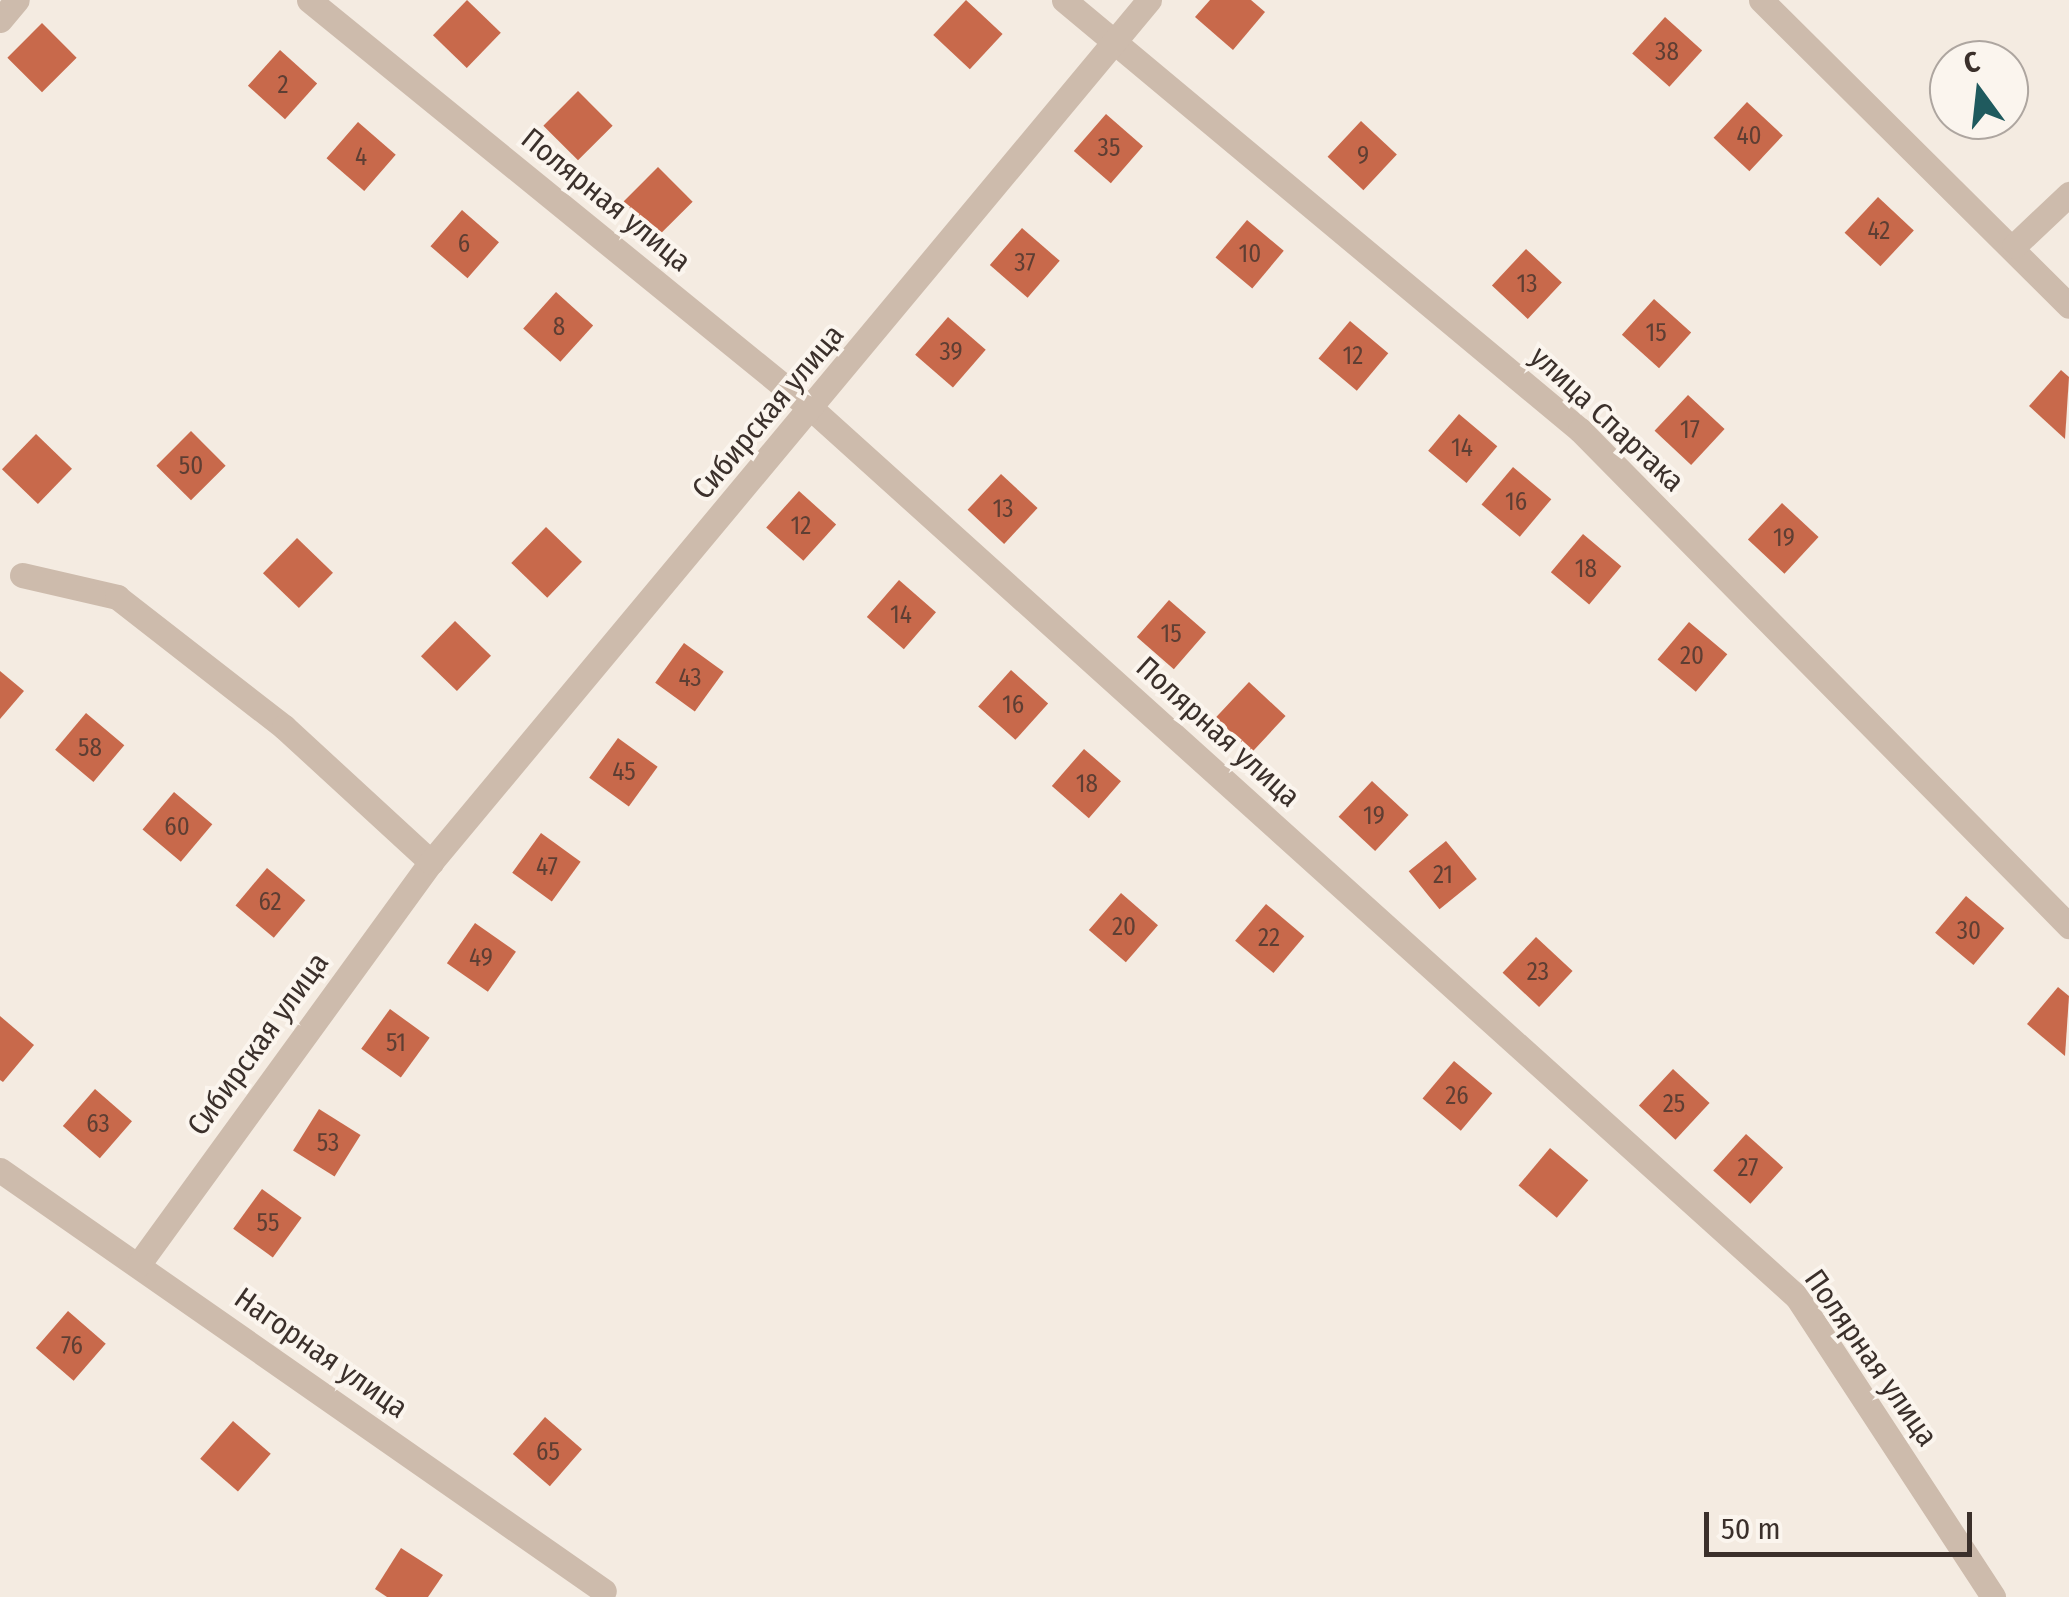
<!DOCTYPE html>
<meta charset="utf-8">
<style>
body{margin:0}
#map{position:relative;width:2069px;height:1597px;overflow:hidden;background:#f4ebe1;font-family:"Fira Sans Condensed",sans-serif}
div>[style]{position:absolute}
.building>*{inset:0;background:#c8694b;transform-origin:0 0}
.minor>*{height:25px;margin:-12.5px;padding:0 12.5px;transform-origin:12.5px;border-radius:12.5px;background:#cdbbac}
span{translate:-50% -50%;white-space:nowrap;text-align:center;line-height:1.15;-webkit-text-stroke:8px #fbf5ee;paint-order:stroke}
.number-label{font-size:25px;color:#5e3e33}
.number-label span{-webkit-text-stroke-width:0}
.street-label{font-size:30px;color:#3b302b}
.north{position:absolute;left:1929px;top:40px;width:100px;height:100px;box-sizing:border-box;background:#fbf5ee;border:2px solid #aea6a0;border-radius:50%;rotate:345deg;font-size:28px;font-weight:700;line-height:40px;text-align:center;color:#3b302b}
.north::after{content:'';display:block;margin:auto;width:35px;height:45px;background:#1f5a5e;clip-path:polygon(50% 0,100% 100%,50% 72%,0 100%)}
.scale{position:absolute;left:1704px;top:1512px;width:268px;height:45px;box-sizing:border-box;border:5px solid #3b302b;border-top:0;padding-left:12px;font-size:30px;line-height:35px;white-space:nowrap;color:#3b302b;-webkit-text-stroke:8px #fbf5ee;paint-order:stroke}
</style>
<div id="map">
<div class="building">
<i style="left:467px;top:0;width:47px;height:49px;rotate:44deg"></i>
<i style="left:966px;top:0;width:50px;height:48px;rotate:43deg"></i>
<i style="clip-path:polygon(1210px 0,1251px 0,1265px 12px,1233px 50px,1195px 17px)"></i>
<i style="left:1665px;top:17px;width:50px;height:49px;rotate:42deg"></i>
<i style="left:42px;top:23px;width:49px;height:49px;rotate:45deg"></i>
<i style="left:280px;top:50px;width:50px;height:48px;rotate:42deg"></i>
<i style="left:578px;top:91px;width:49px;height:49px;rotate:45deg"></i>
<i style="left:1747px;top:102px;width:49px;height:49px;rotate:43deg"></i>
<i style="left:1106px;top:114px;width:49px;height:49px;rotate:41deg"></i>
<i style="clip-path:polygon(1968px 120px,1997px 120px,1984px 135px)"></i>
<i style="left:1361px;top:121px;width:49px;height:49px;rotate:43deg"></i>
<i style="left:358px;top:122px;width:50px;height:48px;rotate:41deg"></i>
<i style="left:658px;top:167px;width:49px;height:49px;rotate:45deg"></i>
<i style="left:1878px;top:197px;width:49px;height:49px;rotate:43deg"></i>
<i style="left:462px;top:210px;width:49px;height:48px;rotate:41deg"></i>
<i style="left:1247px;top:220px;width:48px;height:49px;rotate:40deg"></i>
<i style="left:1022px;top:228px;width:50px;height:49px;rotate:41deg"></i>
<i style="left:1526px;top:249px;width:49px;height:50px;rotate:43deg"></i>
<i style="left:556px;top:292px;width:50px;height:49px;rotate:42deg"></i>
<i style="left:1654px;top:299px;width:50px;height:48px;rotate:42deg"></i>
<i style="left:948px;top:317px;width:50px;height:50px;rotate:41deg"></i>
<i style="left:1350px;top:321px;width:50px;height:49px;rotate:40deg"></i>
<i style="clip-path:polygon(2061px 370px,2069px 377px,2065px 439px,2029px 406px)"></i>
<i style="left:1688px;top:395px;width:50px;height:49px;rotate:43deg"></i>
<i style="left:1459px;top:414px;width:50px;height:48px;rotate:40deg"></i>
<i style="left:191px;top:431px;width:49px;height:49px;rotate:45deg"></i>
<i style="left:36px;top:434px;width:50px;height:49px;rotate:44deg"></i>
<i style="left:1513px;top:467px;width:50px;height:49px;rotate:40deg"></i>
<i style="left:1001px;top:474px;width:50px;height:49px;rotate:43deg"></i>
<i style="left:799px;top:491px;width:50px;height:49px;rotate:42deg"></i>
<i style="left:1782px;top:503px;width:50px;height:50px;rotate:43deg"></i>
<i style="left:546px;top:527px;width:50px;height:50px;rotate:44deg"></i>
<i style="left:1583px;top:534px;width:50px;height:50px;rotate:40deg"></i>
<i style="left:297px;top:538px;width:50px;height:49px;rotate:44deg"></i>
<i style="left:899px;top:580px;width:49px;height:49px;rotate:41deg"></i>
<i style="left:1169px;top:600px;width:49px;height:49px;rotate:41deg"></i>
<i style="left:455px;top:621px;width:50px;height:49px;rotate:44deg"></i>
<i style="left:1689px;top:622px;width:50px;height:49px;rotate:40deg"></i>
<i style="left:684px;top:643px;width:49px;height:49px;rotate:36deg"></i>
<i style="left:1011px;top:670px;width:50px;height:49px;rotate:42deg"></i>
<i style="clip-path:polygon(0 671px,24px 691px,0 719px)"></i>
<i style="left:1249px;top:682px;width:50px;height:49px;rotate:43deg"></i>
<i style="left:86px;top:713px;width:50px;height:48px;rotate:40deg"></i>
<i style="left:618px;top:738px;width:49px;height:49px;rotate:36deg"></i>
<i style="left:1084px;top:749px;width:49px;height:49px;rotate:41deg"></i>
<i style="left:1372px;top:781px;width:50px;height:49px;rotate:43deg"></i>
<i style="left:174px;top:792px;width:50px;height:49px;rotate:40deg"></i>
<i style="left:541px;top:833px;width:49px;height:49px;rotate:36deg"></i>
<i style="left:1446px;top:841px;width:49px;height:48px;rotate:51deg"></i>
<i style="left:267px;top:868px;width:50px;height:49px;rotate:40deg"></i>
<i style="left:1121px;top:893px;width:49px;height:49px;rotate:41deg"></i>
<i style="left:1966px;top:896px;width:50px;height:48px;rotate:40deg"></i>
<i style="left:1266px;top:904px;width:50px;height:48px;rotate:40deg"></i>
<i style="left:475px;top:923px;width:50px;height:49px;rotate:35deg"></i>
<i style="left:1536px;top:937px;width:50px;height:49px;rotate:43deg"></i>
<i style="clip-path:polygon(2058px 987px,2069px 996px,2065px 1056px,2027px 1024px)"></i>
<i style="left:390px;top:1009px;width:49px;height:49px;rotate:36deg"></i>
<i style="clip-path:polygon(0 1016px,34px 1045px,3px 1082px,0 1080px)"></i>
<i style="left:1454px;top:1061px;width:50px;height:49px;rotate:40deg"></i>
<i style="left:1673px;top:1069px;width:50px;height:50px;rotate:43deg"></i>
<i style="left:95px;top:1089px;width:49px;height:49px;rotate:41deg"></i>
<i style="left:319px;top:1109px;width:49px;height:49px;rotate:32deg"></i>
<i style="left:1746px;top:1134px;width:50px;height:49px;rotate:42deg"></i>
<i style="left:1550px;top:1148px;width:50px;height:49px;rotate:40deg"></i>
<i style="left:262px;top:1189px;width:49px;height:49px;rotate:36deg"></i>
<i style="left:68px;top:1311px;width:50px;height:49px;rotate:41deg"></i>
<i style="left:545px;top:1417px;width:49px;height:49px;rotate:41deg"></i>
<i style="left:233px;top:1421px;width:50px;height:50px;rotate:41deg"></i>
<i style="clip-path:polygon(401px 1548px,443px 1575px,428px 1597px,387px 1597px,375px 1589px)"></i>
</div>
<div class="minor">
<i style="left:309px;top:0;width:650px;rotate:39.13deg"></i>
<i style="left:813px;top:410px;width:1325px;rotate:42.03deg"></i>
<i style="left:1797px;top:1297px;width:358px;rotate:56.8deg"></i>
<i style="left:1064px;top:0;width:672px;rotate:39.81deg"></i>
<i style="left:1580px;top:430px;width:697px;rotate:45.41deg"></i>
<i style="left:1761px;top:0;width:434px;rotate:44.8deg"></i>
<i style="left:0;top:20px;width:26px;rotate:-50deg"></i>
<i style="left:2014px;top:246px;width:76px;rotate:-43.4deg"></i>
<i style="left:22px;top:575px;width:98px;rotate:13deg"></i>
<i style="left:117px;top:597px;width:212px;rotate:37.9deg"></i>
<i style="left:284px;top:727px;width:200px;rotate:42.6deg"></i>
<i style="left:0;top:1170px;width:736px;rotate:34.88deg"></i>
<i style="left:138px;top:1265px;width:498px;rotate:-54deg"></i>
<i style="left:431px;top:862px;width:1122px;rotate:-50.21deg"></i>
</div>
<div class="number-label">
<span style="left:1667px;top:52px">38</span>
<span style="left:283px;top:85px">2</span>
<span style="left:1749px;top:136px">40</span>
<span style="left:1109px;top:148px">35</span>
<span style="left:1363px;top:156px">9</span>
<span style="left:361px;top:157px">4</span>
<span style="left:1879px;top:231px">42</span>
<span style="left:464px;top:244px">6</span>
<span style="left:1250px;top:254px">10</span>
<span style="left:1025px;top:263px">37</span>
<span style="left:1527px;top:284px">13</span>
<span style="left:559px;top:327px">8</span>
<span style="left:1656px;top:333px">15</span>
<span style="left:951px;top:352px">39</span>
<span style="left:1353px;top:356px">12</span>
<span style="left:1690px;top:430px">17</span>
<span style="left:1462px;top:448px">14</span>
<span style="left:191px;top:466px">50</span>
<span style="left:1516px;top:502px">16</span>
<span style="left:1003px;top:509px">13</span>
<span style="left:801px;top:526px">12</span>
<span style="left:1784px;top:538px">19</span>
<span style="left:1586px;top:569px">18</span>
<span style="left:901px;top:615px">14</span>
<span style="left:1171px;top:634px">15</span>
<span style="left:1692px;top:656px">20</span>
<span style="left:690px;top:678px">43</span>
<span style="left:1013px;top:705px">16</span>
<span style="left:90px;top:748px">58</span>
<span style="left:624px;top:772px">45</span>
<span style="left:1087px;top:784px">18</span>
<span style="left:1374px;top:816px">19</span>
<span style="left:177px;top:827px">60</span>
<span style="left:547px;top:867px">47</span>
<span style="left:1443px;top:875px">21</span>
<span style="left:270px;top:902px">62</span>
<span style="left:1124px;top:927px">20</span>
<span style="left:1969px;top:931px">30</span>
<span style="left:1269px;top:938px">22</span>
<span style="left:481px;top:958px">49</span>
<span style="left:1538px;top:972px">23</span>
<span style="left:396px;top:1043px">51</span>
<span style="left:1457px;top:1096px">26</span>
<span style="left:1674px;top:1104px">25</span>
<span style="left:98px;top:1124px">63</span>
<span style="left:328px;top:1143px">53</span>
<span style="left:1748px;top:1168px">27</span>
<span style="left:268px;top:1223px">55</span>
<span style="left:72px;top:1346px">76</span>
<span style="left:548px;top:1452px">65</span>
</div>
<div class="street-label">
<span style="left:606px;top:200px;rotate:39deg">Полярная улица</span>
<span style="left:768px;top:412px;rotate:-50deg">Сибирская улица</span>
<span style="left:1607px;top:419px;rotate:43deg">улица Спартака</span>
<span style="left:1218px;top:732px;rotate:42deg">Полярная улица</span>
<span style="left:258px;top:1044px;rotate:-54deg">Сибирская улица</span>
<span style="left:321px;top:1353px;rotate:35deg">Нагорная улица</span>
<span style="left:1871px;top:1358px;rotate:55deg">Полярная улица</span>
</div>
<div class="north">С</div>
<div class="scale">50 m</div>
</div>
